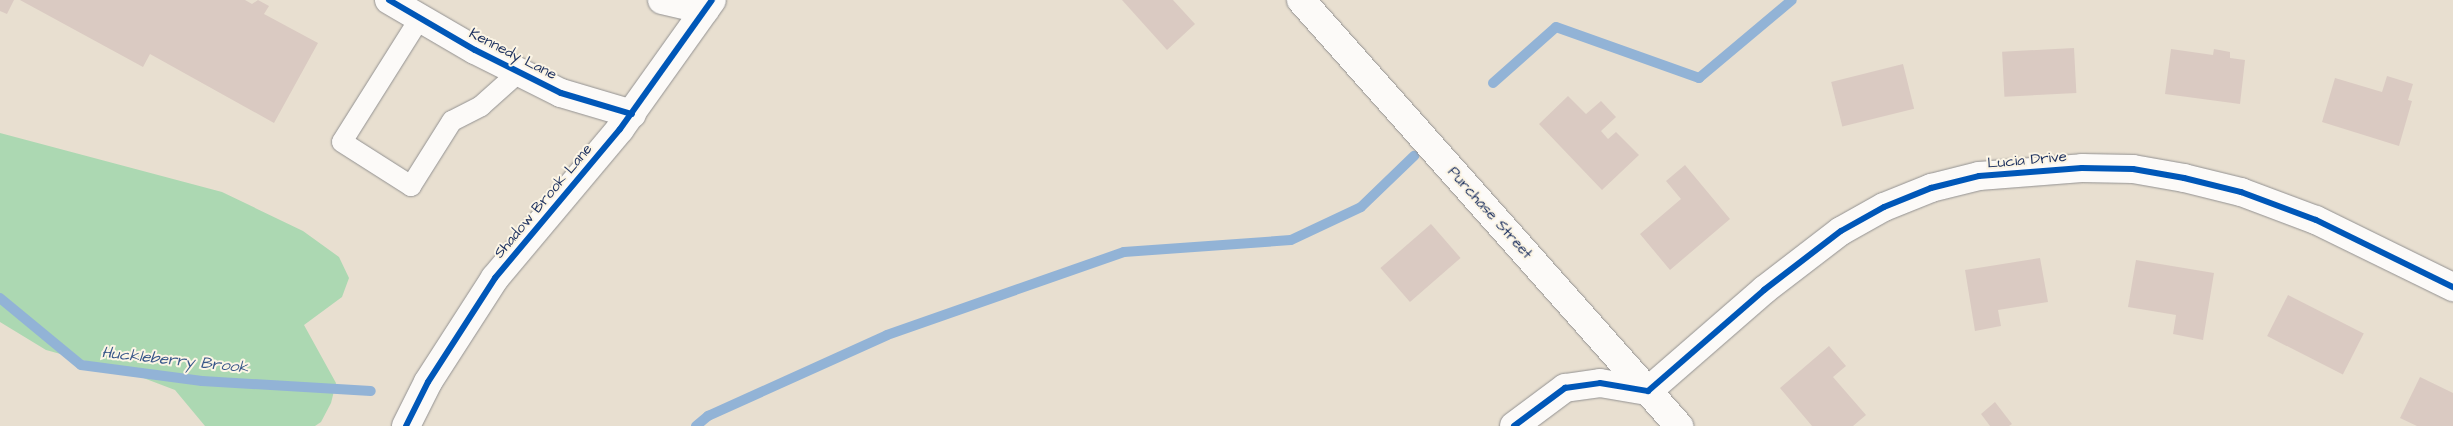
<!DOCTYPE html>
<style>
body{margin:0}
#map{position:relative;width:2453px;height:426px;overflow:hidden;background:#e8dfd0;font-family:"Architects Daughter",sans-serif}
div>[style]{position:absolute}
.green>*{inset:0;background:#acd8b2}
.stream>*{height:10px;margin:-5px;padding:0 5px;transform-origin:5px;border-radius:5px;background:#92b3d6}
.building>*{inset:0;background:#dacac2;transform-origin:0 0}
.roads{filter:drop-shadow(0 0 1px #929191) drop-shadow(0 0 1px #929191)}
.service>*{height:20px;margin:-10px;padding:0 10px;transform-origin:10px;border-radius:10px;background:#fcfaf8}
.minor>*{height:28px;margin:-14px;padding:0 14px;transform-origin:14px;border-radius:14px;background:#fcfaf8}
.secondary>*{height:28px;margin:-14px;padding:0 14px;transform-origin:14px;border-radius:14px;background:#fcfaf8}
.cycleway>*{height:6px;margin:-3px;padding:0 3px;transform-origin:3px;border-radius:3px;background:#0057b8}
span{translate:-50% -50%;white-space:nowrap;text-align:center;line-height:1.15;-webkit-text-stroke:4px #fcf5e5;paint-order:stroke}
.street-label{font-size:15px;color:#1b2f5e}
.water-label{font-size:16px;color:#385789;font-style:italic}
</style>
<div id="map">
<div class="green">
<i style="clip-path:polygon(0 133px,222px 192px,303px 231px,339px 257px,349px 278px,342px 297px,304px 325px,336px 383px,331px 403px,321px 422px,315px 426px,205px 426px,175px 390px,133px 374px,46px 350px,0 322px)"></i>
</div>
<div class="stream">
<i style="left:1493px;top:83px;width:84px;rotate:-41.6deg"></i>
<i style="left:1556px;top:27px;width:152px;rotate:19.6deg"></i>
<i style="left:1699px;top:78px;width:121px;rotate:-40deg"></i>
<i style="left:0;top:298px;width:105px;rotate:39.6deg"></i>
<i style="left:81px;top:365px;width:122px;rotate:7.5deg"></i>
<i style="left:202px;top:381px;width:169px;rotate:3.4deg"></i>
<i style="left:696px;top:426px;width:16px;rotate:-40deg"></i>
<i style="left:708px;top:416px;width:196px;rotate:-24.3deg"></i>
<i style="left:887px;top:335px;width:251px;rotate:-19.3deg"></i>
<i style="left:1124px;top:252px;width:167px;rotate:-4.1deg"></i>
<i style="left:1291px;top:240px;width:77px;rotate:-25.2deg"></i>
<i style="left:1361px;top:207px;width:74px;rotate:-43.9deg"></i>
</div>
<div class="building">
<i style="clip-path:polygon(0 0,14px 0,7px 14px,0 11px)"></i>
<i style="clip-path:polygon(20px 0,245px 0,252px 4px,258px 0,269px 6px,264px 14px,318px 43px,274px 123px,150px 54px,143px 67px)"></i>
<i style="clip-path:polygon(1122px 0,1173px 0,1195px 24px,1167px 50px)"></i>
<i style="left:2074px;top:48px;width:45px;height:72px;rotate:87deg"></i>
<i style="clip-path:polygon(2171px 49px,2213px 55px,2214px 49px,2230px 52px,2230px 58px,2245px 60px,2240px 104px,2165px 94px)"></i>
<i style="left:1903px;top:64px;width:46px;height:74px;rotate:76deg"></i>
<i style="clip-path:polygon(2387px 76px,2413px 84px,2408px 100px,2412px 101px,2399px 146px,2322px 122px,2335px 78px,2382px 92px)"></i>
<i style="clip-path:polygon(1568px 96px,1586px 114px,1601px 101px,1616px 117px,1601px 131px,1608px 139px,1616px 132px,1639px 155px,1602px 190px,1539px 124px)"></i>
<i style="clip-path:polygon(1685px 165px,1730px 219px,1670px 270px,1640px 234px,1681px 199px,1666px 181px)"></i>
<i style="left:1431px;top:224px;width:45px;height:67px;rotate:49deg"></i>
<i style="clip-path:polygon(2040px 258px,2048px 302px,1998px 310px,2001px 326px,1975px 331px,1965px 270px)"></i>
<i style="clip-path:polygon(2136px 260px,2214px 273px,2203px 340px,2173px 334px,2176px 315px,2128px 307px)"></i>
<i style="left:2288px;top:295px;width:85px;height:46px;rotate:27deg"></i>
<i style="clip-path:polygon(1829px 346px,1846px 366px,1833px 377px,1866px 415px,1853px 426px,1812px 426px,1780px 388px)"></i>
<i style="clip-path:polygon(2420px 377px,2453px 393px,2453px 426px,2417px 426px,2400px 418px)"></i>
<i style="clip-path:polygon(1995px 402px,2012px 424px,2009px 426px,1990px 426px,1981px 414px)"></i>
</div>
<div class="roads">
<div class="service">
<i style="left:420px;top:18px;width:146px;rotate:122.2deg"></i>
<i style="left:342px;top:142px;width:82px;rotate:32.5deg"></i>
<i style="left:411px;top:186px;width:77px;rotate:-57.8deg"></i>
<i style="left:452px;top:121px;width:33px;rotate:-27deg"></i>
<i style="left:481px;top:106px;width:51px;rotate:-41.8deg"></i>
</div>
<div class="minor">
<i style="left:389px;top:0;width:99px;rotate:30.2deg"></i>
<i style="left:475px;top:50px;width:96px;rotate:26.6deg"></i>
<i style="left:561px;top:93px;width:74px;rotate:16.5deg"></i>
<i style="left:662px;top:0;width:44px;rotate:13.1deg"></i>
<i style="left:406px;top:426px;width:49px;rotate:-63.4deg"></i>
<i style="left:428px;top:382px;width:124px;rotate:-57.2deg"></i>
<i style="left:495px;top:278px;width:194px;rotate:-50deg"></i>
<i style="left:620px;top:129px;width:158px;rotate:-54.5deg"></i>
<i style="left:1514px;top:426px;width:64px;rotate:-36.7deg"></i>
<i style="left:1565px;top:388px;width:35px;rotate:-8deg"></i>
<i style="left:1600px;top:383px;width:49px;rotate:9.5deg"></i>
<i style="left:1648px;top:391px;width:154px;rotate:-41deg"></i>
<i style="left:1764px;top:290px;width:97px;rotate:-37.5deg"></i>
<i style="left:1841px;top:231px;width:49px;rotate:-29.2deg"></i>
<i style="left:1884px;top:207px;width:51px;rotate:-22deg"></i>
<i style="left:1931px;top:188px;width:49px;rotate:-14deg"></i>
<i style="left:1979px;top:176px;width:103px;rotate:-4.4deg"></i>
<i style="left:2082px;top:168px;width:51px;rotate:1.1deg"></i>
<i style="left:2133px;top:169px;width:52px;rotate:10deg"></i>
<i style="left:2184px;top:178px;width:59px;rotate:13.8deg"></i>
<i style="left:2241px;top:192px;width:80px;rotate:20.5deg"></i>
<i style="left:2316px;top:220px;width:153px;rotate:26.1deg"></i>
</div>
<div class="secondary">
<i style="left:1301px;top:0;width:570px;rotate:48.42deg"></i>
</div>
</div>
<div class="cycleway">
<i style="left:389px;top:0;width:99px;rotate:30.2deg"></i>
<i style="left:475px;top:50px;width:96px;rotate:26.6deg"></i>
<i style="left:561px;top:93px;width:74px;rotate:16.5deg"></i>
<i style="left:406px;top:426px;width:49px;rotate:-63.4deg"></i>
<i style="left:428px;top:382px;width:124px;rotate:-57.2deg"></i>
<i style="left:495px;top:278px;width:194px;rotate:-50deg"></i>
<i style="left:620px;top:129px;width:158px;rotate:-54.5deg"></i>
<i style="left:1514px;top:426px;width:64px;rotate:-36.7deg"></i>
<i style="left:1565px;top:388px;width:35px;rotate:-8deg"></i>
<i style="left:1600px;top:383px;width:49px;rotate:9.5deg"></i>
<i style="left:1648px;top:391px;width:154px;rotate:-41deg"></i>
<i style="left:1764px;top:290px;width:97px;rotate:-37.5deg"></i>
<i style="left:1841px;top:231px;width:49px;rotate:-29.2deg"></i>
<i style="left:1884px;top:207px;width:51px;rotate:-22deg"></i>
<i style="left:1931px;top:188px;width:49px;rotate:-14deg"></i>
<i style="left:1979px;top:176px;width:103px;rotate:-4.4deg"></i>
<i style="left:2082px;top:168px;width:51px;rotate:1.1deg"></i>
<i style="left:2133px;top:169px;width:52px;rotate:10deg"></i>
<i style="left:2184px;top:178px;width:59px;rotate:13.8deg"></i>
<i style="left:2241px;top:192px;width:80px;rotate:20.5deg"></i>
<i style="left:2316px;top:220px;width:153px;rotate:26.1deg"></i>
</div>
<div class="street-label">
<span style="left:513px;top:54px;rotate:27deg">Kennedy Lane</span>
<span style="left:2027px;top:160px;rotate:-5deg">Lucia Drive</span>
<span style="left:543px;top:201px;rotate:-50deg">Shadow Brook Lane</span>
<span style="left:1490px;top:213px;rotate:48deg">Purchase Street</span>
</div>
<div class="water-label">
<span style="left:175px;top:360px;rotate:6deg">Huckleberry Brook</span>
</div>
</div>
